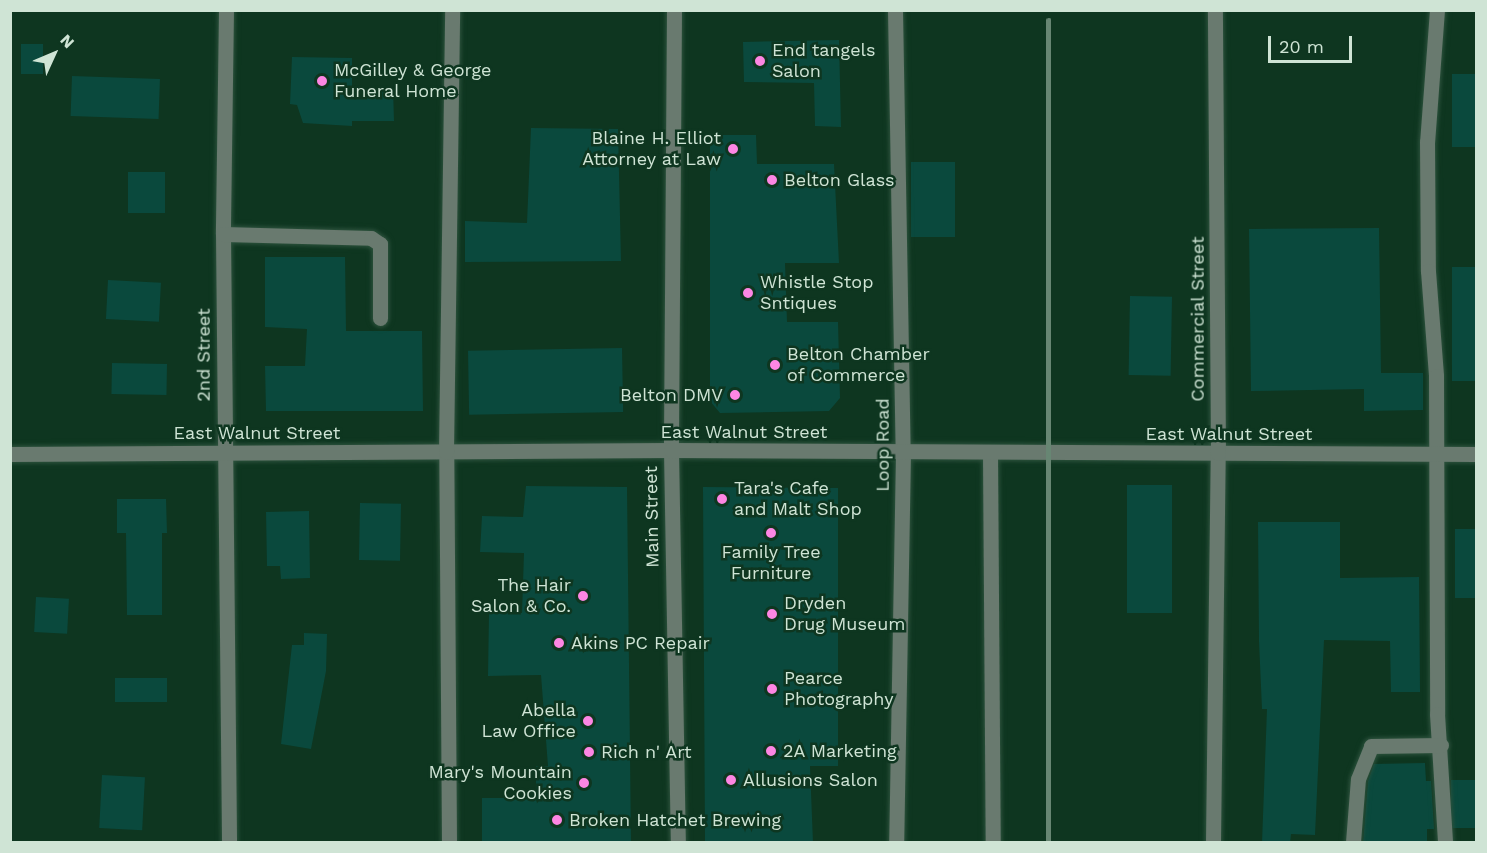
<!DOCTYPE html>
<style>
body{margin:0}
#map{position:relative;width:1487px;height:853px;overflow:hidden;background:#0e3620;font-family:"Work Sans",sans-serif}
div>[style]{position:absolute}
.building>*{inset:0;background:#0a493d;transform-origin:0 0}
.roads{filter:drop-shadow(0 0 2px #2d523d) drop-shadow(0 0 2px #2d523d)}
.minor>*{height:15px;margin:-7.5px;padding:0 7.5px;transform-origin:7.5px;border-radius:7.5px;background:#697a6f}
.rail>*{height:4.5px;margin:-2.25px;padding:0 2.25px;transform-origin:2.25px;border-radius:2.25px;background:#678673}
.dots>*{width:16px;height:16px;translate:-50% -50%;box-sizing:border-box;border:3px solid #0e3620;border-radius:50%}
span{translate:-50% -50%;white-space:nowrap;text-align:center;line-height:1.15;-webkit-text-stroke:5px #0e3620;paint-order:stroke}
.poi-label{font-size:18px;color:#cfe4d5}
.left{translate:0 -50%;text-align:left}
.right{translate:-100% -50%;text-align:right}
.street-label{font-size:18px;color:#cfe4d5}
.frame{position:absolute;inset:0;border:12px solid #cfe4d5;pointer-events:none}
.north{position:absolute;left:24px;top:24px;width:60px;height:60px;-webkit-text-stroke:4px #0e3620;paint-order:stroke;rotate:46deg;font-size:16px;font-weight:700;line-height:24px;text-align:center;color:#cfe4d5}
.north::after{content:'';display:block;margin:auto;width:21px;height:27px;background:#cfe4d5;clip-path:polygon(50% 0,100% 100%,50% 72%,0 100%)}
.scale{position:absolute;left:1268px;top:36px;width:84px;height:27px;box-sizing:border-box;border:3px solid #cfe4d5;border-top:0;padding-left:8px;font-size:18px;line-height:21px;white-space:nowrap;color:#cfe4d5;-webkit-text-stroke:4px #0e3620;paint-order:stroke}
</style>
<div id="map">
<div class="building">
<i style="clip-path:polygon(839px 40px,841px 127px,815px 126px,814px 83px,744px 82px,743px 42px)"></i>
<i style="left:21px;top:44px;width:22px;height:30px"></i>
<i style="clip-path:polygon(292px 57px,352px 58px,352px 89px,393px 88px,394px 121px,352px 121px,352px 126px,303px 123px,297px 105px,290px 104px)"></i>
<i style="left:1452px;top:74px;width:24px;height:73px"></i>
<i style="left:72px;top:76px;width:88px;height:40px;rotate:2deg"></i>
<i style="clip-path:polygon(531px 128px,618px 129px,621px 261px,465px 262px,465px 221px,527px 223px)"></i>
<i style="clip-path:polygon(710px 135px,756px 135px,757px 164px,834px 164px,839px 263px,785px 263px,787px 322px,838px 322px,840px 398px,829px 411px,720px 413px,710px 401px)"></i>
<i style="left:911px;top:162px;width:44px;height:75px"></i>
<i style="left:128px;top:172px;width:37px;height:41px"></i>
<i style="clip-path:polygon(1379px 228px,1381px 373px,1423px 373px,1423px 410px,1364px 411px,1364px 389px,1251px 391px,1249px 229px)"></i>
<i style="clip-path:polygon(265px 257px,345px 257px,346px 331px,422px 331px,423px 411px,266px 411px,265px 366px,305px 366px,307px 329px,265px 327px)"></i>
<i style="left:1452px;top:267px;width:24px;height:114px"></i>
<i style="left:108px;top:280px;width:53px;height:39px;rotate:3deg"></i>
<i style="left:1130px;top:296px;width:42px;height:79px;rotate:1deg"></i>
<i style="left:622px;top:348px;width:64px;height:154px;rotate:89deg"></i>
<i style="left:112px;top:363px;width:55px;height:31px;rotate:1deg"></i>
<i style="left:1172px;top:485px;width:128px;height:45px;rotate:90deg"></i>
<i style="clip-path:polygon(526px 486px,627px 487px,631px 843px,482px 843px,482px 798px,536px 798px,536px 766px,548px 766px,541px 675px,488px 676px,489px 613px,522px 613px,524px 553px,480px 552px,482px 516px,523px 517px)"></i>
<i style="clip-path:polygon(703px 487px,838px 488px,838px 766px,810px 766px,813px 843px,705px 843px)"></i>
<i style="clip-path:polygon(117px 499px,166px 499px,167px 533px,162px 533px,162px 615px,127px 615px,126px 533px,117px 533px)"></i>
<i style="left:360px;top:503px;width:41px;height:57px;rotate:1deg"></i>
<i style="clip-path:polygon(309px 511px,310px 578px,281px 579px,280px 566px,267px 566px,266px 512px)"></i>
<i style="clip-path:polygon(1258px 522px,1340px 522px,1340px 578px,1419px 577px,1420px 692px,1391px 692px,1390px 641px,1324px 640px,1315px 835px,1291px 834px,1290px 843px,1262px 843px,1267px 709px,1262px 709px,1259px 641px)"></i>
<i style="left:1476px;top:529px;width:69px;height:21px;rotate:90deg"></i>
<i style="left:36px;top:597px;width:33px;height:35px;rotate:3deg"></i>
<i style="clip-path:polygon(304px 633px,327px 634px,326px 671px,311px 749px,281px 744px,292px 645px,304px 645px)"></i>
<i style="left:167px;top:678px;width:24px;height:52px;rotate:90deg"></i>
<i style="clip-path:polygon(1425px 763px,1426px 781px,1431px 781px,1434px 829px,1427px 829px,1427px 843px,1363px 843px,1368px 781px,1374px 764px)"></i>
<i style="left:102px;top:775px;width:43px;height:53px;rotate:3deg"></i>
<i style="left:1476px;top:780px;width:48px;height:25px;rotate:90deg"></i>
</div>
<div class="roads">
<div class="minor">
<i style="left:226px;top:10px;width:224px;rotate:90.8deg"></i>
<i style="left:223px;top:234px;width:608px;rotate:89.43deg"></i>
<i style="left:674px;top:10px;width:440px;rotate:90.4deg"></i>
<i style="left:671px;top:450px;width:392px;rotate:89deg"></i>
<i style="left:895px;top:10px;width:443px;rotate:89deg"></i>
<i style="left:903px;top:453px;width:389px;rotate:91deg"></i>
<i style="left:1437px;top:10px;width:132px;rotate:94.3deg"></i>
<i style="left:1427px;top:142px;width:129px;rotate:89.6deg"></i>
<i style="left:1428px;top:271px;width:105px;rotate:85.6deg"></i>
<i style="left:1436px;top:376px;width:338px;rotate:89.8deg"></i>
<i style="left:1437px;top:714px;width:128px;rotate:86.4deg"></i>
<i style="left:223px;top:234px;width:148px;rotate:1.5deg"></i>
<i style="left:371px;top:238px;width:11px;rotate:34deg"></i>
<i style="left:380px;top:244px;width:74px;rotate:90deg"></i>
<i style="left:990px;top:453px;width:389px;rotate:89.6deg"></i>
<i style="left:10px;top:454px;width:661px;rotate:-0.35deg"></i>
<i style="left:671px;top:450px;width:805px;rotate:0.28deg"></i>
<i style="left:449px;top:842px;width:390px;rotate:-90.4deg"></i>
<i style="left:446px;top:452px;width:442px;rotate:-89.2deg"></i>
<i style="left:1213px;top:842px;width:389px;rotate:-89.3deg"></i>
<i style="left:1218px;top:453px;width:443px;rotate:-90.4deg"></i>
<i style="left:1353px;top:842px;width:63px;rotate:-85.5deg"></i>
<i style="left:1358px;top:779px;width:35px;rotate:-68deg"></i>
<i style="left:1371px;top:746px;width:70px;rotate:-0.8deg"></i>
</div>
</div>
<div class="rail">
<i style="left:1049px;top:20px;width:822px;rotate:90deg"></i>
</div>
<div class="dots">
<i style="left:760px;top:61px;background:#fd86e3"></i>
<i style="left:322px;top:81px;background:#fd86e3"></i>
<i style="left:733px;top:149px;background:#fd86e3"></i>
<i style="left:772px;top:180px;background:#fd86e3"></i>
<i style="left:748px;top:293px;background:#fd86e3"></i>
<i style="left:775px;top:365px;background:#fd86e3"></i>
<i style="left:735px;top:395px;background:#fd86e3"></i>
<i style="left:722px;top:499px;background:#fd86e3"></i>
<i style="left:771px;top:533px;background:#fd86e3"></i>
<i style="left:583px;top:596px;background:#fd86e3"></i>
<i style="left:772px;top:614px;background:#fd86e3"></i>
<i style="left:559px;top:643px;background:#fd86e3"></i>
<i style="left:772px;top:689px;background:#fd86e3"></i>
<i style="left:588px;top:721px;background:#fd86e3"></i>
<i style="left:771px;top:751px;background:#fd86e3"></i>
<i style="left:589px;top:752px;background:#fd86e3"></i>
<i style="left:731px;top:780px;background:#fd86e3"></i>
<i style="left:584px;top:783px;background:#fd86e3"></i>
<i style="left:557px;top:820px;background:#fd86e3"></i>
</div>
<div class="poi-label">
<span class="left" style="left:772px;top:61px">End tangels<br>Salon</span>
<span class="left" style="left:334px;top:81px">McGilley &amp; George<br>Funeral Home</span>
<span class="right" style="left:721px;top:149px">Blaine H. Elliot<br>Attorney at Law</span>
<span class="left" style="left:784px;top:180px">Belton Glass</span>
<span class="left" style="left:760px;top:293px">Whistle Stop<br>Sntiques</span>
<span class="left" style="left:787px;top:365px">Belton Chamber<br>of Commerce</span>
<span class="right" style="left:723px;top:395px">Belton DMV</span>
<span class="left" style="left:734px;top:499px">Tara's Cafe<br>and Malt Shop</span>
<span style="left:771px;top:563px">Family Tree<br>Furniture</span>
<span class="right" style="left:571px;top:596px">The Hair<br>Salon &amp; Co.</span>
<span class="left" style="left:784px;top:614px">Dryden<br>Drug Museum</span>
<span class="left" style="left:571px;top:643px">Akins PC Repair</span>
<span class="left" style="left:784px;top:689px">Pearce<br>Photography</span>
<span class="right" style="left:576px;top:721px">Abella<br>Law Office</span>
<span class="left" style="left:783px;top:751px">2A Marketing</span>
<span class="left" style="left:601px;top:752px">Rich n' Art</span>
<span class="right" style="left:572px;top:783px">Mary's Mountain<br>Cookies</span>
<span class="left" style="left:743px;top:780px">Allusions Salon</span>
<span class="left" style="left:569px;top:820px">Broken Hatchet Brewing</span>
</div>
<div class="street-label">
<span style="left:1198px;top:319px;rotate:-90deg">Commercial Street</span>
<span style="left:204px;top:355px;rotate:-90deg">2nd Street</span>
<span style="left:744px;top:432px">East Walnut Street</span>
<span style="left:257px;top:433px">East Walnut Street</span>
<span style="left:1229px;top:434px">East Walnut Street</span>
<span style="left:883px;top:445px;rotate:-90deg">Loop Road</span>
<span style="left:652px;top:517px;rotate:-91deg">Main Street</span>
</div>
<div class="frame"></div>
<div class="north">N</div>
<div class="scale">20 m</div>
</div>
